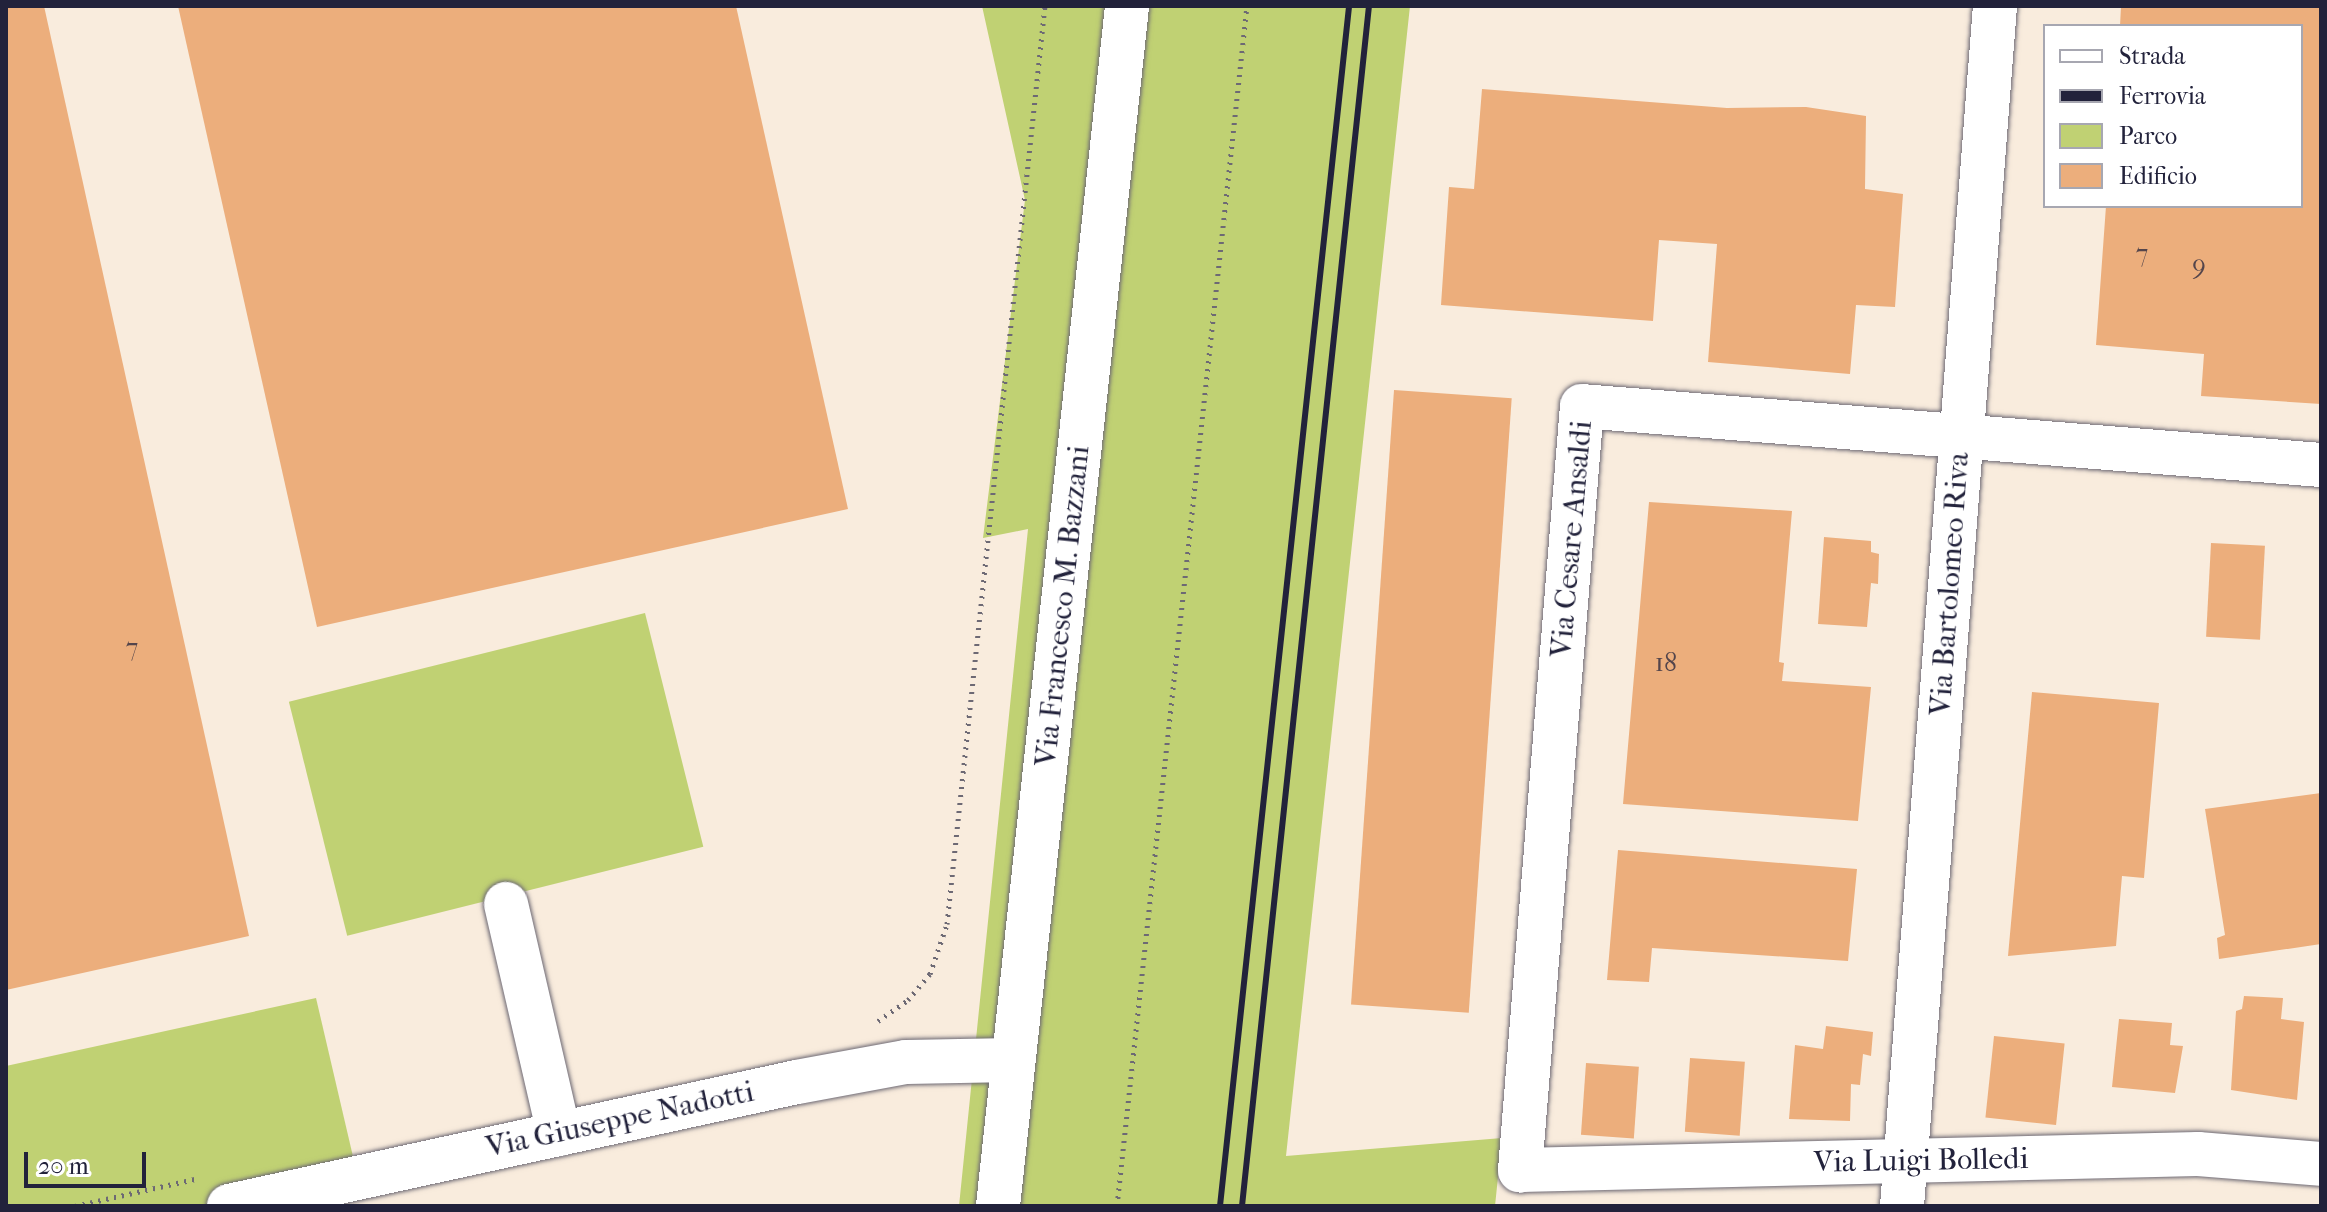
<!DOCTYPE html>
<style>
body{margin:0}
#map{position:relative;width:2327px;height:1212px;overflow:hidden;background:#f9ecdd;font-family:"IM FELL French Canon",serif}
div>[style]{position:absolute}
.green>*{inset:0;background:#c0d173;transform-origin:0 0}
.building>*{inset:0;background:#ecae7c;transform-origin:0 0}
.path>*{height:5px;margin-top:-2.5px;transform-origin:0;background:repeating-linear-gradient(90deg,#6d6974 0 2px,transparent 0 8px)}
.roads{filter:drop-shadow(0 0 2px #6d6974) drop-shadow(0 0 2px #6d6974)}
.minor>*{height:44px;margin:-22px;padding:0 22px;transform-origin:22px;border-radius:22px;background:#fff}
.rail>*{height:6px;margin:-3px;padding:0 3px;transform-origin:3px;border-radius:3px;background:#22223b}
span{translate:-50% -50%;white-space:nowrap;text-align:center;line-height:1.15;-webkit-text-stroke:6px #fff;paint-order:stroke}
.number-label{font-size:26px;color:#54454b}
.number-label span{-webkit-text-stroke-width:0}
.street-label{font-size:30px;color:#22223b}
.frame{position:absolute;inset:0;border:8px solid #22223b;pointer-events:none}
.legend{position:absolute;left:2043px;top:24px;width:260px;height:184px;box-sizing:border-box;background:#fff;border:2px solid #a7a7b1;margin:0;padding:10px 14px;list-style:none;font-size:24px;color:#22223b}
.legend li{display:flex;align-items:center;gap:16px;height:40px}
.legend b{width:40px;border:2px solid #a7a7b1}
.scale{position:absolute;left:24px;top:1152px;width:122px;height:36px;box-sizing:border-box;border:4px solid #22223b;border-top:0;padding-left:10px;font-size:24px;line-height:28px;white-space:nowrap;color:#22223b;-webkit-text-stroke:6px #fff;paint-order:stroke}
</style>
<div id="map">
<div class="green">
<i style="clip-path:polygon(982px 6px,1410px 6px,1286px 1156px,1502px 1138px,1495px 1206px,959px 1206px,1028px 529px,983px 538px,1025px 200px)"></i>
<i style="left:645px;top:613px;width:241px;height:367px;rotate:76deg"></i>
<i style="clip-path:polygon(316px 998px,358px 1178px,208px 1206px,6px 1206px,6px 1066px)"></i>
</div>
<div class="building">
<i style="clip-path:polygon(6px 6px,44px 6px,249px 936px,6px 990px)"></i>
<i style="clip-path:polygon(178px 6px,736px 6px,848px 509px,317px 627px)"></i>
<i style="clip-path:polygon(2121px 6px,2321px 6px,2321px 404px,2201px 396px,2204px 354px,2096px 345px,2106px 206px,2301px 206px,2301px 26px,2120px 26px)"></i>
<i style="clip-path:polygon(1482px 89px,1727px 108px,1806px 107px,1866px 116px,1865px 189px,1903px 194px,1895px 307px,1856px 305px,1850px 374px,1708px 362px,1717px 244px,1659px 240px,1653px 321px,1441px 305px,1449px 187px,1474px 189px)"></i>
<i style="left:1394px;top:390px;width:118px;height:616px;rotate:4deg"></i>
<i style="clip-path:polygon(1649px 502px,1792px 511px,1779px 662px,1784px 663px,1782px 681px,1871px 687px,1858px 821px,1623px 804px)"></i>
<i style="clip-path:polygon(1824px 537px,1871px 541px,1871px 552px,1879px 554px,1878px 584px,1871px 583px,1867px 627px,1818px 624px)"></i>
<i style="left:2211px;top:543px;width:54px;height:94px;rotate:3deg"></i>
<i style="clip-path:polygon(2032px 692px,2159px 703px,2144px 878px,2122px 876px,2116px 946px,2008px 956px)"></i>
<i style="clip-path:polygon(2321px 793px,2321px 944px,2219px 959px,2217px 938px,2225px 935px,2205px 809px)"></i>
<i style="clip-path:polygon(1618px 850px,1857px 869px,1848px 961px,1652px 948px,1649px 982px,1607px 980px)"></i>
<i style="clip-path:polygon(2244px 996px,2283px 998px,2281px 1019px,2304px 1022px,2297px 1100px,2231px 1090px,2236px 1011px,2242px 1009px)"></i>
<i style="clip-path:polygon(2119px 1019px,2172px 1023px,2170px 1045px,2183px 1046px,2175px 1093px,2112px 1087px)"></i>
<i style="clip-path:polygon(1826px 1026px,1873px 1032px,1871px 1056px,1863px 1054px,1860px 1085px,1851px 1084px,1850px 1121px,1789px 1119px,1795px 1045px,1823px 1049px)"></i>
<i style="left:1994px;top:1036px;width:71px;height:82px;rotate:6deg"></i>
<i style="left:1690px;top:1058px;width:55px;height:74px;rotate:4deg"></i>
<i style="left:1586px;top:1063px;width:53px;height:72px;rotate:4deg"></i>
</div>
<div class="path">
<i style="left:878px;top:1021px;width:37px;rotate:-35deg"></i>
<i style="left:908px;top:1000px;width:34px;rotate:-50deg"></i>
<i style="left:930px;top:974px;width:53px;rotate:-71.2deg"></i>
<i style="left:947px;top:924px;width:923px;rotate:-83.91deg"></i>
<i style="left:75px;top:1206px;width:123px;rotate:-12.7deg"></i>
<i style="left:1117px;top:1206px;width:1207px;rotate:-83.82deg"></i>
</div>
<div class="roads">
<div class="minor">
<i style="left:2321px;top:465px;width:741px;rotate:-175.44deg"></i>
<i style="left:1582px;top:406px;width:767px;rotate:94.64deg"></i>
<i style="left:1520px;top:1170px;width:678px;rotate:-1.35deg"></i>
<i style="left:2198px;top:1154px;width:123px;rotate:4.6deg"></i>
<i style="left:506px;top:904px;width:236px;rotate:77deg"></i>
<i style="left:229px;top:1206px;width:581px;rotate:-12.32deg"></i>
<i style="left:797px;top:1082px;width:111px;rotate:-10.4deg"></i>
<i style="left:906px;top:1062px;width:107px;rotate:-1.1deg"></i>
<i style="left:998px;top:1206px;width:1207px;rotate:-83.86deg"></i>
<i style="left:1902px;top:1206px;width:1204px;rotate:-85.57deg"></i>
</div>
</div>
<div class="rail">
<i style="left:1220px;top:1206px;width:1207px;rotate:-83.86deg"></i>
<i style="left:1242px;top:1206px;width:1207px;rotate:-83.96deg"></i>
</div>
<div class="number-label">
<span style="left:2142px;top:254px">7</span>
<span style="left:2199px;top:265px">9</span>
<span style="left:132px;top:648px">7</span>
<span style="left:1666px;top:663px">18</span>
</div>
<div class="street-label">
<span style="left:1572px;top:539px;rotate:-85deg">Via Cesare Ansaldi</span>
<span style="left:1950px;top:584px;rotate:-86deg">Via Bartolomeo Riva</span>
<span style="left:1063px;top:606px;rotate:-84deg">Via Francesco M. Bazzani</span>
<span style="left:620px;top:1120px;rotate:-12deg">Via Giuseppe Nadotti</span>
<span style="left:1921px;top:1161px;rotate:-1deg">Via Luigi Bolledi</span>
</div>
<div class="frame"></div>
<ul class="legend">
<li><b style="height:10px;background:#fff"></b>Strada</li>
<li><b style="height:10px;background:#22223b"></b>Ferrovia</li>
<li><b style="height:22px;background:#c0d173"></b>Parco</li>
<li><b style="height:22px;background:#ecae7c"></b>Edificio</li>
</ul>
<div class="scale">20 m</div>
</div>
